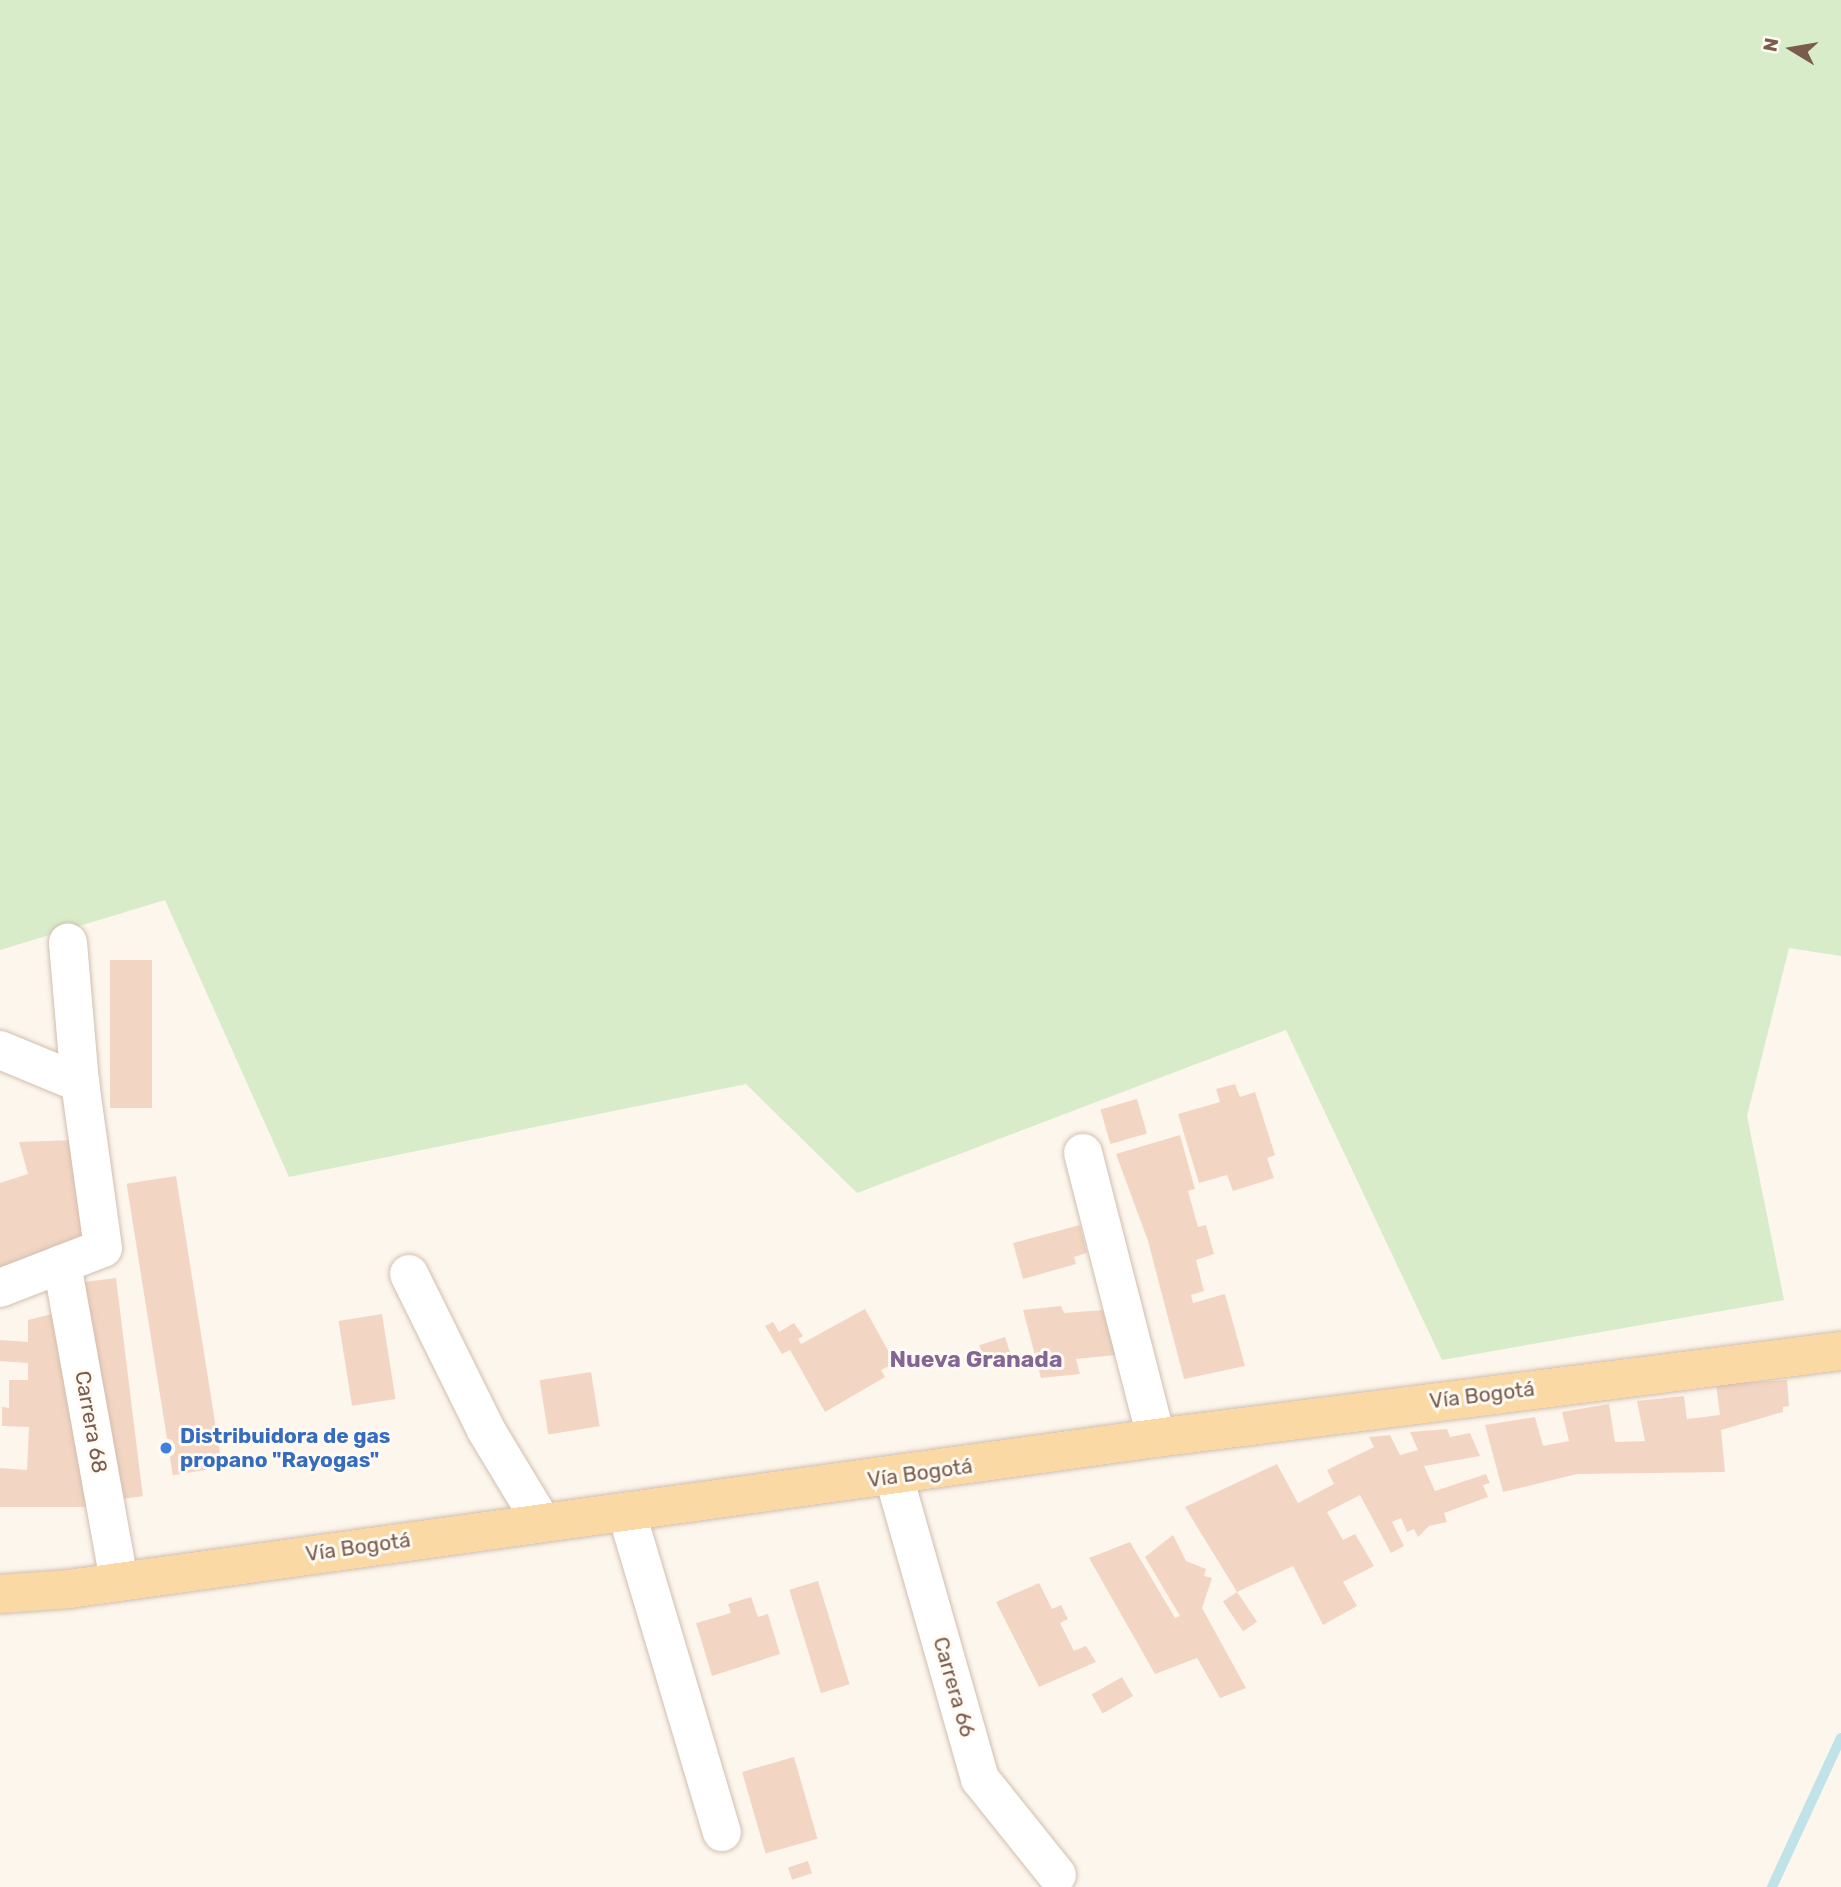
<!DOCTYPE html>
<meta charset="utf-8">
<style>
body{margin:0}
#map{position:relative;width:1841px;height:1887px;overflow:hidden;background:#fdf6ec;font-family:Rubik,sans-serif}
div>[style]{position:absolute}
.green>*{inset:0;background:#d8ecc9}
.stream>*{height:10px;margin:-5px;padding:0 5px;transform-origin:5px;border-radius:5px;background:#bfe3e8}
.building>*{inset:0;background:#f3d5c3;transform-origin:0 0}
.roads{filter:drop-shadow(0 0 2px #d1beb0) drop-shadow(0 0 2px #d1beb0)}
.minor>*{height:38px;margin:-19px;padding:0 19px;transform-origin:19px;border-radius:19px;background:#fff}
.major>*{height:38px;margin:-19px;padding:0 19px;transform-origin:19px;border-radius:19px;background:#fbd9a5}
.dots>*{width:19px;height:19px;translate:-50% -50%;box-sizing:border-box;border:4px solid #fffaf3;border-radius:50%}
span{translate:-50% -50%;white-space:nowrap;text-align:center;line-height:1.15;-webkit-text-stroke:6px #fffaf3;paint-order:stroke}
.street-label{font-size:21px;color:#7a5c4d}
.shop-label{font-size:21px;color:#366cbe;font-weight:700}
.left{translate:0 -50%;text-align:left}
.neighbourhood-label{font-size:23px;color:#846695;font-weight:700}
.north{position:absolute;left:1757px;top:14px;width:70px;height:70px;-webkit-text-stroke:5px #fffaf3;paint-order:stroke;rotate:281deg;font-size:19px;font-weight:700;line-height:28px;text-align:center;color:#7a5c4d}
.north::after{content:'';display:block;margin:auto;width:24px;height:32px;background:#7a5c4d;clip-path:polygon(50% 0,100% 100%,50% 72%,0 100%)}
</style>
<div id="map">
<div class="green">
<i style="clip-path:polygon(0 0,1841px 0,1841px 956px,1789px 948px,1747px 1116px,1784px 1300px,1442px 1360px,1286px 1030px,857px 1193px,746px 1084px,289px 1177px,165px 900px,0 950px)"></i>
</div>
<div class="stream">
<i style="left:1772px;top:1887px;width:164px;rotate:-65.2deg"></i>
</div>
<div class="building">
<i style="left:110px;top:960px;width:42px;height:148px"></i>
<i style="clip-path:polygon(1235px 1084px,1240px 1097px,1255px 1092px,1275px 1155px,1267px 1158px,1274px 1178px,1233px 1191px,1227px 1175px,1199px 1183px,1178px 1114px,1220px 1102px,1216px 1089px)"></i>
<i style="left:1137px;top:1099px;width:36px;height:38px;rotate:74deg"></i>
<i style="clip-path:polygon(1180px 1135px,1195px 1189px,1188px 1191px,1198px 1227px,1206px 1225px,1214px 1254px,1196px 1260px,1204px 1291px,1191px 1295px,1193px 1303px,1225px 1294px,1245px 1366px,1184px 1379px,1148px 1241px,1116px 1154px)"></i>
<i style="clip-path:polygon(73px 1140px,99px 1246px,0 1278px,0 1183px,28px 1174px,19px 1142px)"></i>
<i style="left:176px;top:1176px;width:295px;height:50px;rotate:81deg"></i>
<i style="clip-path:polygon(1080px 1225px,1087px 1253px,1074px 1257px,1076px 1264px,1023px 1279px,1013px 1243px)"></i>
<i style="left:116px;top:1278px;width:220px;height:36px;rotate:83deg"></i>
<i style="clip-path:polygon(1061px 1306px,1064px 1313px,1103px 1310px,1116px 1355px,1076px 1359px,1080px 1374px,1041px 1378px,1023px 1310px)"></i>
<i style="clip-path:polygon(865px 1309px,895px 1363px,881px 1370px,885px 1377px,825px 1412px,790px 1350px,782px 1354px,765px 1326px,773px 1322px,779px 1332px,794px 1323px,803px 1336px,798px 1339px,801px 1344px)"></i>
<i style="clip-path:polygon(56px 1313px,86px 1507px,0 1507px,0 1468px,27px 1470px,29px 1427px,2px 1426px,2px 1407px,9px 1408px,9px 1380px,28px 1380px,28px 1363px,0 1361px,0 1340px,28px 1342px,28px 1320px)"></i>
<i style="left:382px;top:1314px;width:86px;height:44px;rotate:81deg"></i>
<i style="left:1005px;top:1337px;width:23px;height:27px;rotate:72deg"></i>
<i style="left:591px;top:1372px;width:55px;height:52px;rotate:81deg"></i>
<i style="clip-path:polygon(1787px 1380px,1789px 1406px,1783px 1407px,1783px 1412px,1721px 1430px,1725px 1472px,1577px 1474px,1503px 1492px,1485px 1425px,1535px 1417px,1543px 1446px,1569px 1441px,1562px 1412px,1609px 1404px,1615px 1442px,1645px 1441px,1637px 1401px,1684px 1396px,1687px 1419px,1720px 1415px,1716px 1384px)"></i>
<i style="clip-path:polygon(1447px 1429px,1450px 1437px,1470px 1433px,1480px 1456px,1424px 1466px,1435px 1491px,1486px 1474px,1490px 1483px,1483px 1485px,1488px 1497px,1444px 1513px,1447px 1522px,1429px 1526px,1418px 1537px,1414px 1529px,1407px 1532px,1401px 1518px,1392px 1522px,1404px 1546px,1391px 1553px,1360px 1495px,1327px 1512px,1343px 1540px,1355px 1534px,1374px 1566px,1343px 1582px,1357px 1606px,1323px 1625px,1293px 1566px,1237px 1592px,1185px 1507px,1277px 1464px,1298px 1503px,1334px 1484px,1327px 1470px,1374px 1447px,1369px 1437px,1390px 1435px,1400px 1455px,1418px 1450px,1410px 1432px)"></i>
<i style="clip-path:polygon(1173px 1535px,1186px 1561px,1206px 1569px,1204px 1576px,1212px 1578px,1202px 1608px,1246px 1688px,1220px 1698px,1197px 1658px,1155px 1674px,1089px 1558px,1130px 1542px,1175px 1618px,1180px 1616px,1145px 1557px)"></i>
<i style="left:818px;top:1581px;width:108px;height:30px;rotate:73deg"></i>
<i style="clip-path:polygon(1039px 1583px,1052px 1609px,1061px 1605px,1068px 1619px,1060px 1623px,1074px 1651px,1086px 1646px,1096px 1662px,1039px 1687px,996px 1602px)"></i>
<i style="left:1237px;top:1592px;width:36px;height:17px;rotate:56deg"></i>
<i style="clip-path:polygon(751px 1597px,758px 1617px,768px 1614px,780px 1654px,712px 1676px,696px 1623px,731px 1613px,728px 1604px)"></i>
<i style="left:1122px;top:1677px;width:22px;height:35px;rotate:60deg"></i>
<i style="left:794px;top:1757px;width:85px;height:54px;rotate:74deg"></i>
<i style="left:808px;top:1861px;width:13px;height:21px;rotate:72deg"></i>
</div>
<div class="roads">
<div class="minor">
<i style="left:0;top:1050px;width:87px;rotate:22.4deg"></i>
<i style="left:1083px;top:1153px;width:294px;rotate:75.6deg"></i>
<i style="left:62px;top:1264px;width:322px;rotate:79.8deg"></i>
<i style="left:409px;top:1274px;width:174px;rotate:63.7deg"></i>
<i style="left:486px;top:1430px;width:106px;rotate:58.9deg"></i>
<i style="left:0;top:1288px;width:110px;rotate:-21.2deg"></i>
<i style="left:103px;top:1248px;width:167px;rotate:-97.9deg"></i>
<i style="left:80px;top:1083px;width:141px;rotate:-94.9deg"></i>
<i style="left:894px;top:1477px;width:314px;rotate:74.1deg"></i>
<i style="left:980px;top:1779px;width:123px;rotate:51.3deg"></i>
<i style="left:627px;top:1514px;width:332px;rotate:73.4deg"></i>
</div>
<div class="major">
<i style="left:0;top:1594px;width:69px;rotate:-4.1deg"></i>
<i style="left:69px;top:1589px;width:1097px;rotate:-7.91deg"></i>
<i style="left:1156px;top:1438px;width:691px;rotate:-7.24deg"></i>
</div>
</div>
<div class="dots">
<i style="left:166px;top:1448px;background:#3f7fe0"></i>
</div>
<div class="street-label">
<span style="left:1482px;top:1395px;rotate:-7deg">Vía Bogotá</span>
<span style="left:91px;top:1422px;rotate:80deg">Carrera 68</span>
<span style="left:920px;top:1473px;rotate:-8deg">Vía Bogotá</span>
<span style="left:358px;top:1547px;rotate:-8deg">Vía Bogotá</span>
<span style="left:954px;top:1687px;rotate:74deg">Carrera 66</span>
</div>
<div class="shop-label">
<span class="left" style="left:180px;top:1448px">Distribuidora de gas<br>propano "Rayogas"</span>
</div>
<div class="neighbourhood-label">
<span style="left:976px;top:1359px">Nueva Granada</span>
</div>
<div class="north">N</div>
</div>
